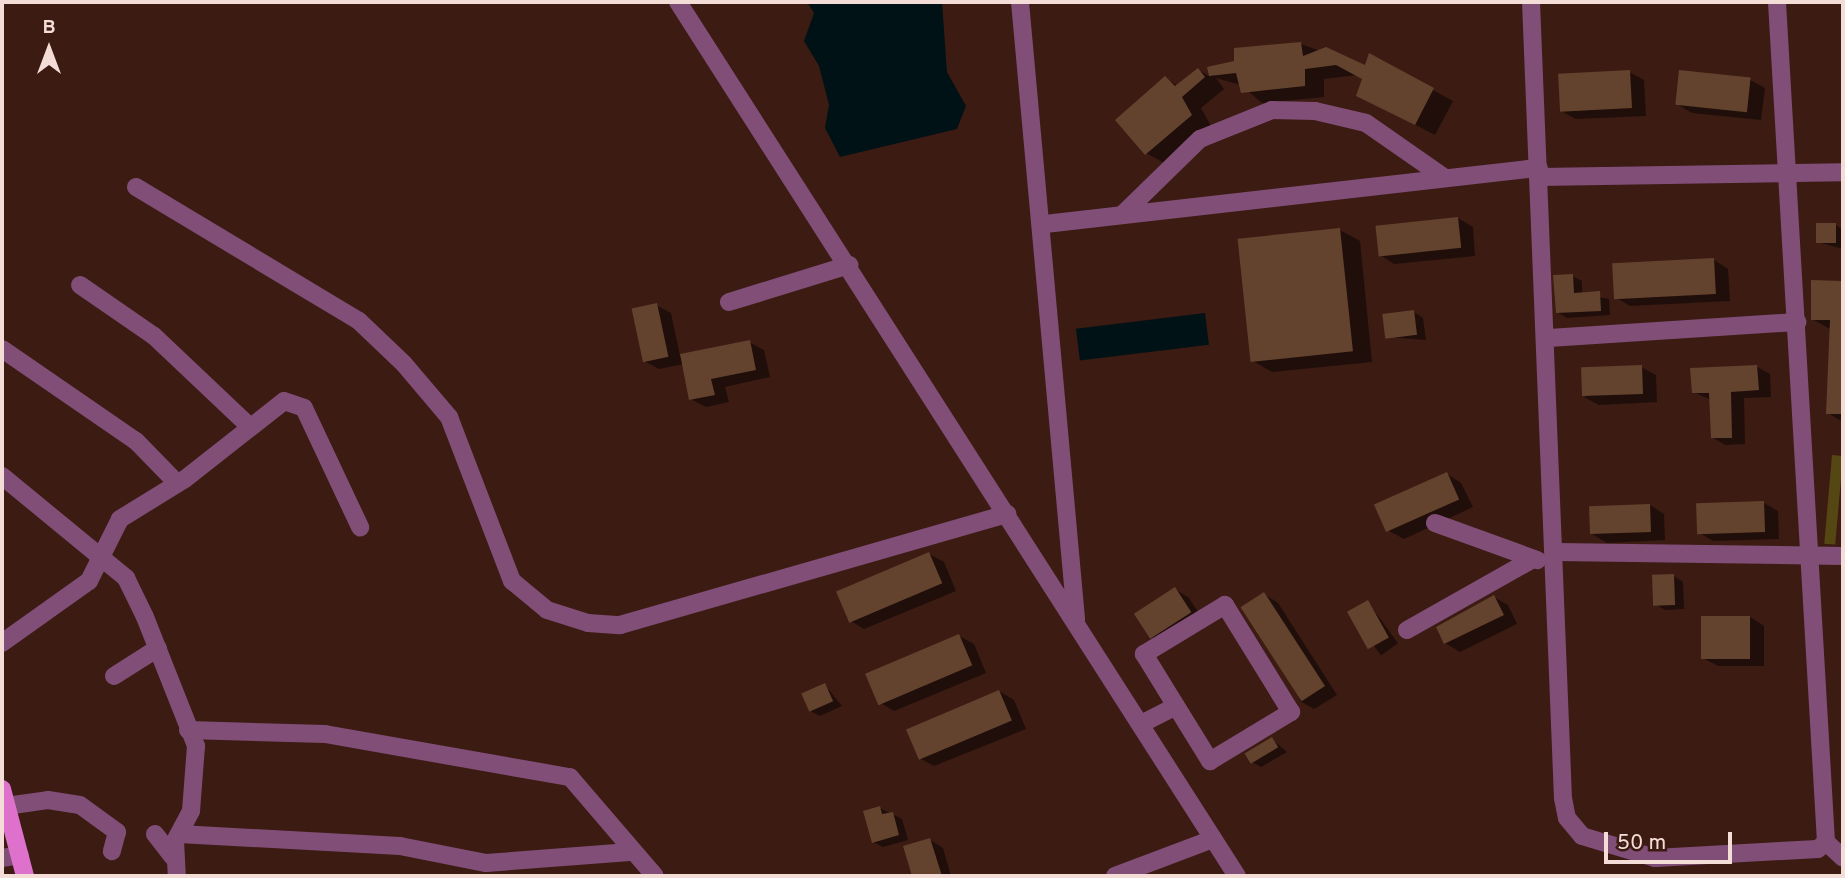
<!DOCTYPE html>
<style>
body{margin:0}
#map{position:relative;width:1845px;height:878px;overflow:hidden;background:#3c1b13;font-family:Overpass,sans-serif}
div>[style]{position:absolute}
.green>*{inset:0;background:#554713;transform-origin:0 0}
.water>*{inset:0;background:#011216;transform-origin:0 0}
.shadow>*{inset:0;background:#0007;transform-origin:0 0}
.building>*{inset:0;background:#63432e;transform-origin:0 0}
.minor>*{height:18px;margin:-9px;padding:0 9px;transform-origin:9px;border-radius:9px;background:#814e78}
.major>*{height:18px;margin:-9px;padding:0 9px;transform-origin:9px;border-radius:9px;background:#dd71cb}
span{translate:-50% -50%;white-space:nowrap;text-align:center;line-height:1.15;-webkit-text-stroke:7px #3c1b13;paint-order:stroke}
.frame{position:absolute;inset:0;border:4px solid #f5ddd7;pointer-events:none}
.north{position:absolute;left:14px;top:14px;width:70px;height:70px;-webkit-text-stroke:5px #3c1b13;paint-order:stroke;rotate:0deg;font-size:19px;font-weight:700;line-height:28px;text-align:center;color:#f5ddd7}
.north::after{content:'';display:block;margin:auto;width:24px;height:32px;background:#f5ddd7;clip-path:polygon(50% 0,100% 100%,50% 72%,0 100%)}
.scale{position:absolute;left:1604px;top:832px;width:128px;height:32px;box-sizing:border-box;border:4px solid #f5ddd7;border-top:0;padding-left:9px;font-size:21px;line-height:24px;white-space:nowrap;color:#f5ddd7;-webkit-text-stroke:5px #3c1b13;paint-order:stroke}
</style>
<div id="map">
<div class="green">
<i style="left:1832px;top:455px;width:11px;height:89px;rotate:5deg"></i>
</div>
<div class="water">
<i style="clip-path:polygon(807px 2px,942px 2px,947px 72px,966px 106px,957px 129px,840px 157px,825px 128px,829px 105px,819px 66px,804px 41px,814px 13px)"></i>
<i style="left:1205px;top:313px;width:32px;height:130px;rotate:83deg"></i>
</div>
<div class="shadow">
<i style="clip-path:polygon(1566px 2px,1645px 2px,1569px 4px)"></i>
<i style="clip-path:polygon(1693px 2px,1755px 2px,1755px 3px)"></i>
<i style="clip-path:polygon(1301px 44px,1366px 68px,1370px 56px,1453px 101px,1435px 135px,1358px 95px,1364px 78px,1357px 75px,1324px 79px,1324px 97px,1262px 103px,1241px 85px,1216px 78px,1224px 89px,1201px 108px,1211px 126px,1166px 164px,1146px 153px,1165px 78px,1178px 86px,1198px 70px,1211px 77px,1209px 68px)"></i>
<i style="clip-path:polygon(1629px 72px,1644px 80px,1646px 116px,1576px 119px,1561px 111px)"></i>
<i style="clip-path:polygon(1750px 80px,1765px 88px,1761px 120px,1692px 113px,1677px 104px)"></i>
<i style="clip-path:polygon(1458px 218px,1473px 227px,1475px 256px,1394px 264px,1380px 255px)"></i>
<i style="clip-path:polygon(1836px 225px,1843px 230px,1843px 249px,1817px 242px)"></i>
<i style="clip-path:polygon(1340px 230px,1360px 241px,1372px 362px,1272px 372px,1253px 361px)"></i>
<i style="clip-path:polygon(1714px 260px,1728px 269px,1730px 301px,1630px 306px,1615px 297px)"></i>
<i style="clip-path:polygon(1572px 276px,1582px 281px,1582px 294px,1609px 299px,1610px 315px,1567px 318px,1557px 312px)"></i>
<i style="clip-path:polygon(1813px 282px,1843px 282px,1843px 422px,1828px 413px,1832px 330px,1812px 319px)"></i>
<i style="clip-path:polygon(656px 305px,671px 313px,680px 356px,749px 342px,764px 350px,770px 377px,725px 387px,729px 402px,706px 407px,691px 399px,684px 364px,659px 369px,644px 361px)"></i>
<i style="clip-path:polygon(1414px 312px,1423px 318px,1426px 340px,1386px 337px)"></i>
<i style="clip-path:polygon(1641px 367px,1656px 375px,1657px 402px,1599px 405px,1584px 397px)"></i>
<i style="clip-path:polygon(1757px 367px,1770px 374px,1771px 397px,1744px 398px,1745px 444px,1725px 445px,1712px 437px,1711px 400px,1693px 392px)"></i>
<i style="clip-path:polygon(1447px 474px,1461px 483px,1473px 507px,1404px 539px,1389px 531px)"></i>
<i style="clip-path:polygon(1764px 503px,1778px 511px,1779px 539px,1713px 541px,1698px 532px)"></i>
<i style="clip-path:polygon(1650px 505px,1664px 514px,1665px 540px,1607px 543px,1592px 534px)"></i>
<i style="clip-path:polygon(929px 554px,944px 562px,956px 591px,864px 629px,849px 620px)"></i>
<i style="clip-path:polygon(1674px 576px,1683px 582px,1684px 609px,1665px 610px,1655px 604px)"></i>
<i style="clip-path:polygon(1175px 589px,1189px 598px,1204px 621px,1165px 645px,1150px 636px)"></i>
<i style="clip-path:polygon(1264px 594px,1278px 603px,1337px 695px,1314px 709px,1300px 701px)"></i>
<i style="clip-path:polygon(1494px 597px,1508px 605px,1517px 624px,1460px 652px,1445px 643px)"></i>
<i style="left:1368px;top:602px;width:51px;height:21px;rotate:54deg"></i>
<i style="clip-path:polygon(1750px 617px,1764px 626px,1764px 666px,1718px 666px,1703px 658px)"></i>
<i style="clip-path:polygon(959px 636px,974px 644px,986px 673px,894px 711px,879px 702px)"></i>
<i style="clip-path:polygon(825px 685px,842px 706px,820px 716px,810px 711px)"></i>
<i style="clip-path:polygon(999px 691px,1014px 700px,1026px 729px,934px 766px,919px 758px)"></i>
<i style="clip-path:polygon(1272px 739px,1287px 752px,1261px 767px,1252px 762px)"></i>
<i style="clip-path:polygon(880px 808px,902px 819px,908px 840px,883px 847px,873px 842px)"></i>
<i style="clip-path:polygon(930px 840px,943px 848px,951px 876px,914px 876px,905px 848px)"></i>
</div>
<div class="building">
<i style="clip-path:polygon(1301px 42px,1303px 56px,1326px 47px,1365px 65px,1369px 53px,1434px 88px,1415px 125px,1356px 96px,1362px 79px,1336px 65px,1305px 69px,1305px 86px,1241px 93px,1236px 73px,1209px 76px,1207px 67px,1234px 61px,1234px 48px)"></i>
<i style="clip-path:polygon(1198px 68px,1205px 77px,1182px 97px,1192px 115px,1145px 155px,1115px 120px,1165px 76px,1175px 86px)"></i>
<i style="left:1630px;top:70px;width:38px;height:72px;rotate:87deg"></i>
<i style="left:1679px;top:70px;width:72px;height:35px;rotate:6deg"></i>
<i style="left:1458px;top:217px;width:31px;height:83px;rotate:84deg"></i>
<i style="left:1816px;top:223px;width:20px;height:20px"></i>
<i style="left:1340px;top:228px;width:124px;height:103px;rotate:84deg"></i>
<i style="left:1714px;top:258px;width:36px;height:102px;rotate:87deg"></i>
<i style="clip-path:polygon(1573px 274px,1574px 293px,1600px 291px,1601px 311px,1556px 313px,1553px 275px)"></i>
<i style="clip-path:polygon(1811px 280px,1843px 281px,1843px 414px,1826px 414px,1830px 320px,1811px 320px)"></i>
<i style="left:657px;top:303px;width:55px;height:26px;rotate:78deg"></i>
<i style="left:1414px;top:310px;width:25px;height:32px;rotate:83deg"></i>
<i style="clip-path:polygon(750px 340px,756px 370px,711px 379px,715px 395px,689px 400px,680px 354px)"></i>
<i style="left:1642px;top:365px;width:29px;height:61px;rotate:88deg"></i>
<i style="clip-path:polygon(1757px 365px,1759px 390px,1731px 392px,1732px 438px,1711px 438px,1709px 393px,1692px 393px,1690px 368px)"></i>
<i style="left:1447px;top:472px;width:30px;height:80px;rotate:66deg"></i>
<i style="left:1764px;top:501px;width:31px;height:68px;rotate:88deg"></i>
<i style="left:1650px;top:504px;width:28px;height:61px;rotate:88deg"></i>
<i style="left:929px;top:552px;width:34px;height:101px;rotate:67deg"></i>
<i style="left:1674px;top:574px;width:31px;height:22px;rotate:88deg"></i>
<i style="left:1175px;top:587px;width:30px;height:49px;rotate:57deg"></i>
<i style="left:1264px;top:592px;width:112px;height:28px;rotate:57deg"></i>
<i style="clip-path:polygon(1494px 595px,1504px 615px,1444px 644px,1436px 627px)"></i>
<i style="left:1368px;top:600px;width:43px;height:24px;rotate:61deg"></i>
<i style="left:1701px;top:616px;width:49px;height:43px"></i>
<i style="left:959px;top:634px;width:34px;height:102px;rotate:67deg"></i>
<i style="left:825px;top:683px;width:20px;height:26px;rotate:66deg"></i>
<i style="left:999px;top:690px;width:33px;height:101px;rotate:67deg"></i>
<i style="left:1272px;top:737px;width:12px;height:32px;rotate:59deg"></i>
<i style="clip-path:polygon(880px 806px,882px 814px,893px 812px,899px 835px,872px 843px,863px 811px)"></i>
<i style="clip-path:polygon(930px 838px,942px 876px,912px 876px,903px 846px)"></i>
</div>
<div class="minor">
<i style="left:678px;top:2px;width:1037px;rotate:57.4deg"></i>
<i style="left:1020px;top:2px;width:620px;rotate:84.81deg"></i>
<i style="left:1531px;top:2px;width:797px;rotate:87.7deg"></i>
<i style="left:1563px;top:798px;width:20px;rotate:79deg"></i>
<i style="left:1567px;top:818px;width:23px;rotate:50deg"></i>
<i style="left:1582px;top:836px;width:76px;rotate:16.8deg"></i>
<i style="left:1655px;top:858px;width:163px;rotate:-3.2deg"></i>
<i style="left:1818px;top:849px;width:11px;rotate:-41deg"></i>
<i style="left:1826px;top:842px;width:841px;rotate:-93.34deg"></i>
<i style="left:1539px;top:177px;width:304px;rotate:-0.9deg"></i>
<i style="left:136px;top:187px;width:260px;rotate:31deg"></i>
<i style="left:359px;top:321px;width:62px;rotate:43.7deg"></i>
<i style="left:404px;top:364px;width:70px;rotate:49.7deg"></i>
<i style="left:449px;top:417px;width:176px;rotate:69deg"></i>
<i style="left:512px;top:581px;width:45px;rotate:39.6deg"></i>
<i style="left:547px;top:610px;width:43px;rotate:17.6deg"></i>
<i style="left:588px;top:623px;width:32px;rotate:4deg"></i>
<i style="left:620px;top:625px;width:403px;rotate:-16deg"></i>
<i style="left:1122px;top:215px;width:109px;rotate:-44.3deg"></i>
<i style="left:1200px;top:139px;width:78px;rotate:-21.9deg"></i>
<i style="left:1272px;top:110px;width:43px;rotate:1.3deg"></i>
<i style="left:1315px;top:111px;width:52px;rotate:13.2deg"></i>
<i style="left:1366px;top:123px;width:96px;rotate:34.8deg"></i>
<i style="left:1045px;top:224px;width:497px;rotate:-6.5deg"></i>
<i style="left:80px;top:285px;width:90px;rotate:34.6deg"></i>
<i style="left:154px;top:336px;width:128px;rotate:43.4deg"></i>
<i style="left:729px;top:302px;width:126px;rotate:-17.1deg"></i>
<i style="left:1549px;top:338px;width:249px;rotate:-3.7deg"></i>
<i style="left:2px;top:349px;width:163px;rotate:34.5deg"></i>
<i style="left:136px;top:441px;width:59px;rotate:45.7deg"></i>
<i style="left:2px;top:476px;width:161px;rotate:39.4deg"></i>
<i style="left:126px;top:578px;width:43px;rotate:64deg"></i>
<i style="left:145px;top:617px;width:139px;rotate:68.4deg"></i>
<i style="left:196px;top:746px;width:65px;rotate:94.4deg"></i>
<i style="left:191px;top:811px;width:34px;rotate:118deg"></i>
<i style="left:175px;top:841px;width:35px;rotate:87deg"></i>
<i style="left:1435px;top:523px;width:109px;rotate:19.9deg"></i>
<i style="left:1557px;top:552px;width:286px;rotate:0.8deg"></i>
<i style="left:1407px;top:630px;width:145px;rotate:-29.4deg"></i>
<i style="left:2px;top:643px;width:107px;rotate:-35.5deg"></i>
<i style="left:89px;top:581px;width:69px;rotate:-63.4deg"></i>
<i style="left:120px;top:519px;width:76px;rotate:-31.6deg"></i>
<i style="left:185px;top:479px;width:126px;rotate:-38.2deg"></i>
<i style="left:284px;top:401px;width:21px;rotate:19deg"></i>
<i style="left:304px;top:408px;width:132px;rotate:64.8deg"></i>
<i style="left:114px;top:676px;width:52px;rotate:-32.5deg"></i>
<i style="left:1141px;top:724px;width:39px;rotate:-27deg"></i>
<i style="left:1176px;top:706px;width:65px;rotate:58.3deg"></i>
<i style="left:1210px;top:761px;width:95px;rotate:-31.2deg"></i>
<i style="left:1291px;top:712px;width:126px;rotate:-121.7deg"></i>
<i style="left:1225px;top:605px;width:95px;rotate:148.8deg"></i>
<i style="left:1144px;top:654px;width:61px;rotate:58.4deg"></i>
<i style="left:188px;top:730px;width:137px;rotate:1.7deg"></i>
<i style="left:325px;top:734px;width:249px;rotate:10deg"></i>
<i style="left:570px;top:777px;width:130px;rotate:49.4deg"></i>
<i style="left:6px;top:806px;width:42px;rotate:-8.1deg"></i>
<i style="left:48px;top:800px;width:32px;rotate:9deg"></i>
<i style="left:80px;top:805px;width:46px;rotate:36.1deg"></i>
<i style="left:117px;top:832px;width:20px;rotate:105deg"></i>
<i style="left:155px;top:834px;width:29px;rotate:52deg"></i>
<i style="left:179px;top:834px;width:221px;rotate:3.1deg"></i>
<i style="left:400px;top:846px;width:88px;rotate:11.2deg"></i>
<i style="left:486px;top:863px;width:144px;rotate:-4.4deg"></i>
<i style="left:1826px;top:842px;width:23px;rotate:43deg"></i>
<i style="left:2px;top:858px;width:18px;rotate:-9deg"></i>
<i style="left:1115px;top:876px;width:105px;rotate:-20.7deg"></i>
</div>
<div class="major">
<i style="left:2px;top:789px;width:90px;rotate:75.2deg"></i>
</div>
<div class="frame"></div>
<div class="north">B</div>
<div class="scale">50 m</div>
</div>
